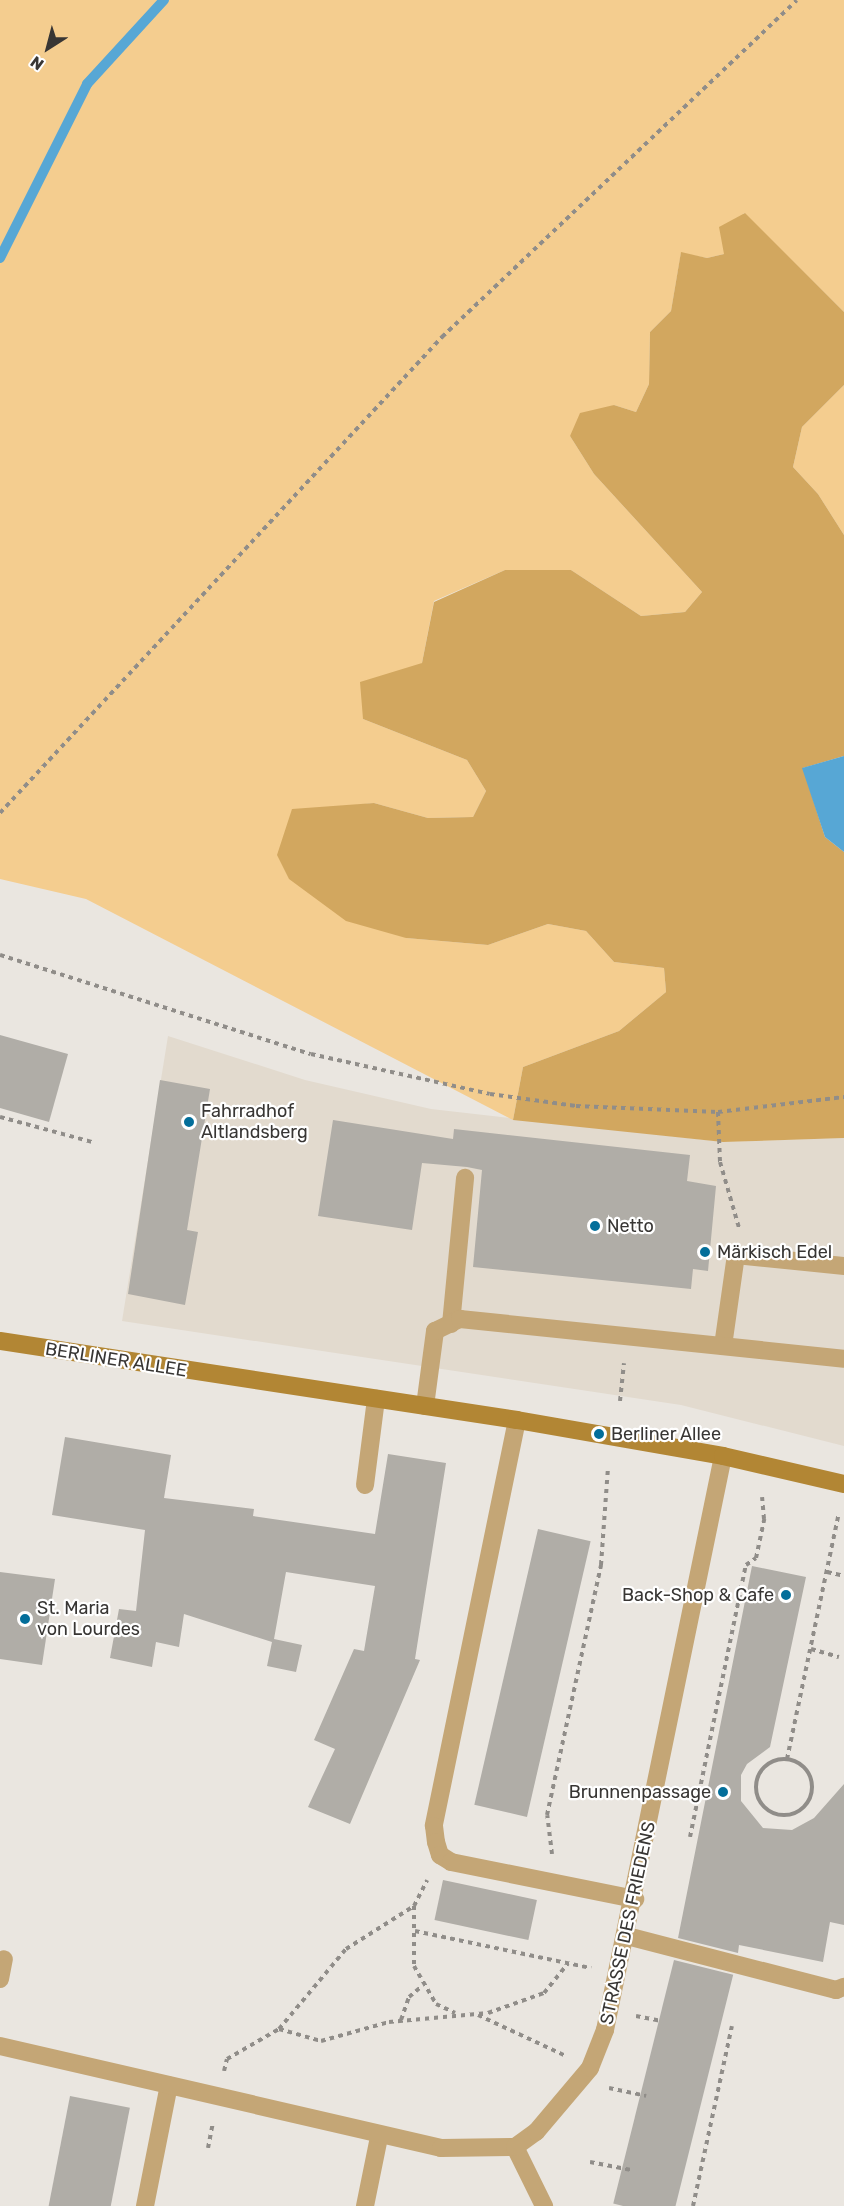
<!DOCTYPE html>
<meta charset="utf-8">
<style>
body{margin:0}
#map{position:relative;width:844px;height:2206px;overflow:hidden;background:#eae6e0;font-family:Rubik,sans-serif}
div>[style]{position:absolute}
.built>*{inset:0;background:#e2dace}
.green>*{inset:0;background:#f4cd8f}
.forest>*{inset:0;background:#d2a75f}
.water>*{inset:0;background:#57a7d5}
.stream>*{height:10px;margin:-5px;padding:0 5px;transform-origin:5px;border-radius:5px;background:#57a7d5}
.building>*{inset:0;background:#b0ada7;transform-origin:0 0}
.path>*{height:4px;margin-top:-2px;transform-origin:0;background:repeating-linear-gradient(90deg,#908d89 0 4.5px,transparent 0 9px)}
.path>.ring{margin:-2px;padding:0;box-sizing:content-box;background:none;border:4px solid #908d89;border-radius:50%}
.lane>*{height:18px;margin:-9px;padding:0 9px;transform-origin:9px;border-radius:9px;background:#c4a676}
.street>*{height:18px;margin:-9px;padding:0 9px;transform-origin:9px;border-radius:9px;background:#c4a676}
.secondary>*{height:18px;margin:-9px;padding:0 9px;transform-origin:9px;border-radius:9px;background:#b28634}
.dots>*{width:16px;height:16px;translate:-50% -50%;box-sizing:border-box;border:3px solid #fff;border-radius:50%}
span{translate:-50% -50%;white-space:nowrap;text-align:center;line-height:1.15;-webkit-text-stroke:4.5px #fff;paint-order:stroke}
.poi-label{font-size:18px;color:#383634}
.left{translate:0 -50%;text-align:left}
.right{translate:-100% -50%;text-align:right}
.street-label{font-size:18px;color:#383634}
.north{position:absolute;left:18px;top:18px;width:60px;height:60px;-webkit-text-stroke:4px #fff;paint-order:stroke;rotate:216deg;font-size:16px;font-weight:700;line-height:24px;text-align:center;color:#383634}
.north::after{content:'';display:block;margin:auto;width:21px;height:27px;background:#383634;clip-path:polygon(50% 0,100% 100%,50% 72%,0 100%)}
</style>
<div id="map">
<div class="built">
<i style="clip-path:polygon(168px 1036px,305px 1080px,431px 1109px,723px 1142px,844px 1138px,844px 1446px,681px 1405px,122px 1321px)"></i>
</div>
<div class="green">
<i style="clip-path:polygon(0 0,844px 0,844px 312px,744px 213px,724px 254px,707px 258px,681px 253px,671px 311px,650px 332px,649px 384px,636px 412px,614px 405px,570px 436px,594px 474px,702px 592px,685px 612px,641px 616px,571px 570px,505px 570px,434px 601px,422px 663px,363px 719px,467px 760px,486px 791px,473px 817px,428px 818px,374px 803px,338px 807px,406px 938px,488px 945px,548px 924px,586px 931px,614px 962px,664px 968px,666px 992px,619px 1031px,523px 1067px,513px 1120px,86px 899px,0 879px)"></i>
<i style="clip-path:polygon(844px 385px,844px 535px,818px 494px,793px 467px,802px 427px)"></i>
</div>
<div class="forest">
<i style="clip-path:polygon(745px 213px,844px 312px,844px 385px,802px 427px,793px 467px,818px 494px,844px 535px,844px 756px,803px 768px,825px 837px,844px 852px,844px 1138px,723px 1142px,513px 1120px,523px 1067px,619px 1031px,666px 992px,664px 968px,614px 962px,586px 931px,548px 924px,488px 945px,406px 938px,346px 921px,289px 879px,277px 855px,292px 809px,374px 803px,428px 818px,473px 817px,486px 791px,467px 760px,363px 719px,360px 682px,422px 663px,434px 602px,505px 570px,571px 570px,641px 616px,685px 612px,702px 592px,594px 474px,570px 436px,580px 413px,614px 405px,636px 412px,649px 384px,650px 332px,671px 311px,681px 252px,707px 258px,724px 254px,719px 227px)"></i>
</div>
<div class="water">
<i style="clip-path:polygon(844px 756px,844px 852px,825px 837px,802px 768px)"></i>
</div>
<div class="stream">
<i style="left:0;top:258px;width:195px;rotate:-63.4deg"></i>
<i style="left:87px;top:84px;width:114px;rotate:-47.5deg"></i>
</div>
<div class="building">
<i style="clip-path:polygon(0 1035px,68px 1054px,49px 1122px,0 1108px)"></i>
<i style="clip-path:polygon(160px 1080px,210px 1089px,187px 1230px,198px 1232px,185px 1305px,128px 1294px)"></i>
<i style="clip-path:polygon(333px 1120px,453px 1139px,454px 1129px,690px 1155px,687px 1181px,716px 1186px,708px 1271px,693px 1269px,691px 1289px,473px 1267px,482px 1170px,467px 1167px,422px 1163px,412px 1230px,318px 1216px)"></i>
<i style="clip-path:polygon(65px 1437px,171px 1455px,164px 1498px,254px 1509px,253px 1516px,375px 1534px,388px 1454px,446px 1463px,415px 1659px,420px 1660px,350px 1824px,308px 1807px,335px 1749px,314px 1740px,354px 1649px,364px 1651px,375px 1586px,286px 1572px,274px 1639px,302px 1645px,296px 1672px,267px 1666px,272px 1642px,184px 1614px,179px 1647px,156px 1642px,152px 1667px,110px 1658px,119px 1609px,136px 1611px,145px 1530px,52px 1515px)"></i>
<i style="left:538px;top:1529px;width:54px;height:283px;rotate:13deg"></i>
<i style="clip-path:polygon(752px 1566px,806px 1577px,770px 1747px,747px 1764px,741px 1775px,741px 1801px,763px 1828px,792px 1830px,814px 1818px,844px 1784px,844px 1925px,830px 1922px,823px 1962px,739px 1945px,738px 1953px,678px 1938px)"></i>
<i style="clip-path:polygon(0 1572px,55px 1579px,42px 1665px,0 1659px)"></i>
<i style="left:443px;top:1880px;width:96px;height:41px;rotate:12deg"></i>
<i style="left:674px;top:1960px;width:61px;height:251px;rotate:14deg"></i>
<i style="left:70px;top:2096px;width:61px;height:112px;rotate:11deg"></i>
</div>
<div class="path">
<i style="left:0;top:813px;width:650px;rotate:-47.12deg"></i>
<i style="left:442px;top:337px;width:489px;rotate:-43.5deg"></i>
<i style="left:0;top:955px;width:326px;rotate:17.7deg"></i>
<i style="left:311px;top:1054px;width:183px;rotate:12.6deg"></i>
<i style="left:490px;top:1094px;width:87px;rotate:7.9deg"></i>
<i style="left:576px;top:1106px;width:142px;rotate:2.4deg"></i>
<i style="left:718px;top:1112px;width:127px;rotate:-6.8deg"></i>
<i style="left:718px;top:1112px;width:50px;rotate:87.7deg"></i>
<i style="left:720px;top:1162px;width:69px;rotate:73.9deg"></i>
<i style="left:0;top:1117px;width:95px;rotate:15.2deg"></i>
<i style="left:620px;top:1401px;width:38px;rotate:-84deg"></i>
<i style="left:827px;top:1572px;width:17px;rotate:13deg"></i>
<i style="left:811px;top:1649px;width:29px;rotate:16deg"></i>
<i class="ring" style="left:756px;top:1759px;width:52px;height:52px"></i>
<i style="left:787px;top:1759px;width:248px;rotate:-78.1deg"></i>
<i style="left:690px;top:1837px;width:278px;rotate:-78.4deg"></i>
<i style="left:746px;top:1565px;width:12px;rotate:-35deg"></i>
<i style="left:756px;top:1558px;width:40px;rotate:-78deg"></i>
<i style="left:764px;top:1519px;width:22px;rotate:-95deg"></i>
<i style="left:552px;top:1854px;width:39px;rotate:-97deg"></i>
<i style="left:547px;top:1815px;width:256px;rotate:-77.8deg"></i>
<i style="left:601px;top:1565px;width:97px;rotate:-85.9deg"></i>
<i style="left:414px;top:1906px;width:60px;rotate:90deg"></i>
<i style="left:414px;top:1966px;width:44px;rotate:59.9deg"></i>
<i style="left:436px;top:2004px;width:21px;rotate:25deg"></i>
<i style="left:415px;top:1931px;width:180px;rotate:11.9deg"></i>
<i style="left:478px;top:2015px;width:97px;rotate:25deg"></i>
<i style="left:636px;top:2016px;width:26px;rotate:11deg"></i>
<i style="left:401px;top:2020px;width:24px;rotate:-71deg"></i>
<i style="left:409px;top:1997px;width:17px;rotate:-40deg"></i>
<i style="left:279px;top:2029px;width:44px;rotate:15.9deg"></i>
<i style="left:321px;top:2041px;width:71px;rotate:-15.6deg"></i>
<i style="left:389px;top:2022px;width:99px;rotate:-5.2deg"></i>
<i style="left:488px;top:2013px;width:59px;rotate:-19.7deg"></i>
<i style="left:544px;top:1993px;width:38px;rotate:-51deg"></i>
<i style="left:224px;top:2071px;width:12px;rotate:-76deg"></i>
<i style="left:227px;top:2059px;width:60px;rotate:-30deg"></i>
<i style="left:279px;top:2029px;width:104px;rotate:-50.1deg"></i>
<i style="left:346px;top:1949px;width:80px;rotate:-32.3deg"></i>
<i style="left:414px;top:1906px;width:29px;rotate:-63deg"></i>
<i style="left:609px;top:2088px;width:38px;rotate:12deg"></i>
<i style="left:208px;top:2148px;width:26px;rotate:-79deg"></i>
<i style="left:590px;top:2162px;width:42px;rotate:11deg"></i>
<i style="left:693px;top:2206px;width:184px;rotate:-77.8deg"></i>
</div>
<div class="lane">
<i style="left:451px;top:1324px;width:147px;rotate:-84.5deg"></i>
<i style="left:723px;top:1346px;width:92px;rotate:-81.9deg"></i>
<i style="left:736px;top:1255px;width:109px;rotate:5.8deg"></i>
<i style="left:425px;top:1406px;width:76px;rotate:-82.4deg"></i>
<i style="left:435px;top:1331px;width:28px;rotate:-26deg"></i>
<i style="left:460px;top:1319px;width:386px;rotate:5.9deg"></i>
<i style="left:365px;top:1485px;width:87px;rotate:-82.7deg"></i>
<i style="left:627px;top:1936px;width:216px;rotate:14.5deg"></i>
<i style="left:836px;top:1990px;width:9px;rotate:-21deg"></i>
<i style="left:0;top:1979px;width:20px;rotate:-79deg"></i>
<i style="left:515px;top:2147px;width:66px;rotate:63.8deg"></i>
<i style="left:145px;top:2206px;width:123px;rotate:-78.8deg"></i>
<i style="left:365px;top:2206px;width:70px;rotate:-78.5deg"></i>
</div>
<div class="street">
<i style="left:517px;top:1420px;width:414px;rotate:101.6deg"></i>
<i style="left:434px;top:1826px;width:16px;rotate:83deg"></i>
<i style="left:436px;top:1842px;width:14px;rotate:73deg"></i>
<i style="left:440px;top:1855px;width:13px;rotate:32deg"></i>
<i style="left:451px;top:1862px;width:188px;rotate:11.4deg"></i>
<i style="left:0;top:2046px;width:453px;rotate:13deg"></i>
<i style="left:441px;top:2148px;width:74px;rotate:-0.8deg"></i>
<i style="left:515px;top:2147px;width:26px;rotate:-36deg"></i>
<i style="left:536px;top:2132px;width:84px;rotate:-49.8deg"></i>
<i style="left:590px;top:2068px;width:41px;rotate:-68.5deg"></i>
<i style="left:605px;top:2030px;width:586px;rotate:-78.38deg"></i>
</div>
<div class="secondary">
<i style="left:0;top:1341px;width:523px;rotate:8.69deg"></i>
<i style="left:517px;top:1420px;width:209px;rotate:9.9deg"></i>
<i style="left:723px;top:1456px;width:124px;rotate:13deg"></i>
</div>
<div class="dots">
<i style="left:189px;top:1122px;background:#036e9a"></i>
<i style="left:595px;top:1226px;background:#036e9a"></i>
<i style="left:705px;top:1252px;background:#036e9a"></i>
<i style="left:599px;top:1434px;background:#036e9a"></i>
<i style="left:786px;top:1595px;background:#036e9a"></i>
<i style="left:25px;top:1619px;background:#036e9a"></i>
<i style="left:723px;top:1792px;background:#036e9a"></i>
</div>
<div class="poi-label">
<span class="left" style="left:201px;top:1122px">Fahrradhof<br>Altlandsberg</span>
<span class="left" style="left:607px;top:1226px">Netto</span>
<span class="left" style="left:717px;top:1252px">Märkisch Edel</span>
<span class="left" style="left:611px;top:1434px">Berliner Allee</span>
<span class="right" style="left:774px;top:1595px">Back-Shop &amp; Cafe</span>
<span class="left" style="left:37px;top:1619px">St. Maria<br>von Lourdes</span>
<span class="right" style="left:711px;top:1792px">Brunnenpassage</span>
</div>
<div class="street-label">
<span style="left:116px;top:1360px;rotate:9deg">BERLINER ALLEE</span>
<span style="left:628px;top:1923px;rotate:-78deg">STRASSE DES FRIEDENS</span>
</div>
<div class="north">N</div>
</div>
